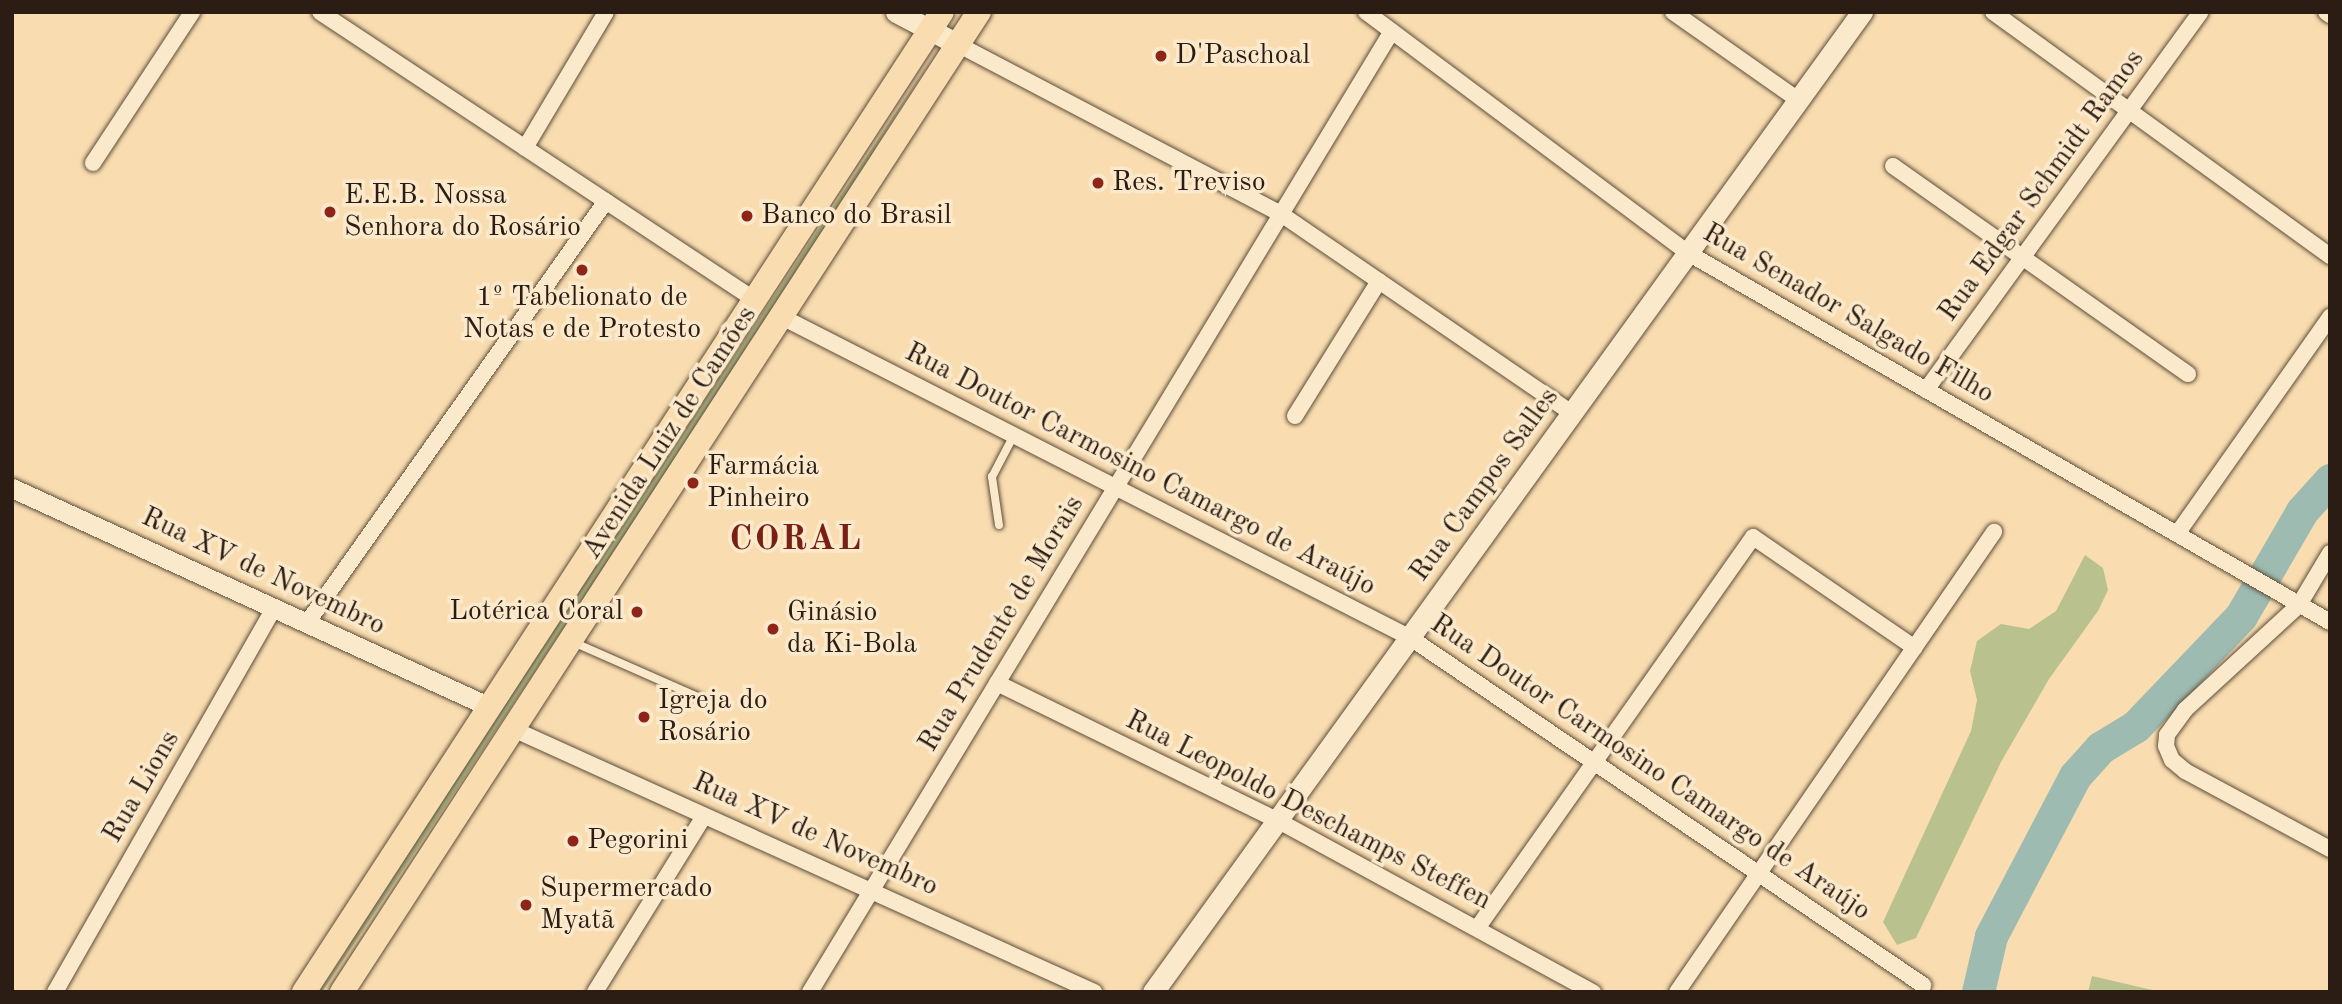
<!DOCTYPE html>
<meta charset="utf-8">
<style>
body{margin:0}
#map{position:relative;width:2342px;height:1004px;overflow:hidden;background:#f9ddb0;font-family:"Old Standard TT",serif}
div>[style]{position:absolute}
.green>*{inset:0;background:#b9c28e}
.river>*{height:33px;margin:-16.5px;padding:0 16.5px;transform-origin:16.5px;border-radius:16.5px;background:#9ebbb1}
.roads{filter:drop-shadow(0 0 2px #5e4d3a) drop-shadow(0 0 2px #5e4d3a)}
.service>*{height:8px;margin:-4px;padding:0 4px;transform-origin:4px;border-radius:4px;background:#fbe9cc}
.minor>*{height:16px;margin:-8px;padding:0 8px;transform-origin:8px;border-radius:8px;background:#fbe9cc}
.tertiary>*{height:19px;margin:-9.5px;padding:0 9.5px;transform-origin:9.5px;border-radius:9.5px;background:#fbe9cc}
.secondary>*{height:21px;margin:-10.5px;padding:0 10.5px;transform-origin:10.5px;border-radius:10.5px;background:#fbe9cc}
.primary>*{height:24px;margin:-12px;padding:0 12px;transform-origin:12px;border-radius:12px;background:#f9ddb0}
.dots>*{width:19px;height:19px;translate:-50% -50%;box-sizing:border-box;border:4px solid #fbe9cc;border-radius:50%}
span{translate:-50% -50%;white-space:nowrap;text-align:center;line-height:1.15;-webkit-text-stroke:7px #fbe9cc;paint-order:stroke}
.poi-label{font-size:28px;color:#2b1d13}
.left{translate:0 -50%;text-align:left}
.right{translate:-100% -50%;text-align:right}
.street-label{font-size:28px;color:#2b1d13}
.district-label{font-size:35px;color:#7a1f14;font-weight:700;letter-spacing:2px}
.frame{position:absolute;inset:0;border:14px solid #2b1d13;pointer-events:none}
</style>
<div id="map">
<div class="green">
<i style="clip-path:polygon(932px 58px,877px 145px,863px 177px,322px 992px,319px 992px,346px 951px,368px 907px)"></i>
<i style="clip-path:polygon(2085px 555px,2103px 568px,2108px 590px,2098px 611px,2049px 679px,2001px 762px,1916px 938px,1897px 945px,1883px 922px,1971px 731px,1977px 700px,1970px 671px,1977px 641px,2001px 624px,2029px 629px,2056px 611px)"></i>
<i style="clip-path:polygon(2092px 976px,2161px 992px,2088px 992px)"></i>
</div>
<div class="river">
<i style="left:1978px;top:992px;width:57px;rotate:-76.9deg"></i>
<i style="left:1991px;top:936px;width:181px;rotate:-62.3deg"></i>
<i style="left:2075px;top:776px;width:38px;rotate:-48deg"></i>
<i style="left:2100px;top:748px;width:42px;rotate:-31.4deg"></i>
<i style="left:2136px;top:726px;width:152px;rotate:-46.3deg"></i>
<i style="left:2241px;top:616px;width:121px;rotate:-59.8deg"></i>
<i style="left:2302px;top:511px;width:42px;rotate:-47.9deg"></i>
</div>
<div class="roads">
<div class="service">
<i style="left:999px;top:525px;width:49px;rotate:-98.3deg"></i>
<i style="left:992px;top:477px;width:47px;rotate:-62.4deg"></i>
<i style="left:573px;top:642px;width:139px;rotate:23.8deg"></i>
</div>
<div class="minor">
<i style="left:320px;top:12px;width:522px;rotate:33.51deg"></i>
<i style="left:1366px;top:12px;width:402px;rotate:36.8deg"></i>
<i style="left:1688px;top:253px;width:740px;rotate:29.89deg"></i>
<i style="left:1673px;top:12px;width:153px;rotate:35.1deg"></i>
<i style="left:1993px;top:12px;width:416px;rotate:35.9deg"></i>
<i style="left:2326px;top:12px;width:5px;rotate:37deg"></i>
<i style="left:959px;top:45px;width:364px;rotate:27.7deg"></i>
<i style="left:1281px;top:214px;width:353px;rotate:34.4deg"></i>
<i style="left:525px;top:148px;width:158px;rotate:-59.2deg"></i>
<i style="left:93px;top:163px;width:181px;rotate:-56.7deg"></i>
<i style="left:1893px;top:166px;width:361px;rotate:35.2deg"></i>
<i style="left:782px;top:317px;width:704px;rotate:27.04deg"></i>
<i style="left:1409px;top:637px;width:621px;rotate:34.1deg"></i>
<i style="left:1926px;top:390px;width:467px;rotate:-54deg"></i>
<i style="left:1295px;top:416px;width:159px;rotate:-58.1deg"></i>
<i style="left:2177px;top:534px;width:266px;rotate:-54.8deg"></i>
<i style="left:2330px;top:553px;width:61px;rotate:120.8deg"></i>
<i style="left:2299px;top:605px;width:155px;rotate:137.4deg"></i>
<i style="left:2185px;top:710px;width:31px;rotate:126deg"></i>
<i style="left:2167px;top:735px;width:11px;rotate:95deg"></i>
<i style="left:2166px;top:746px;width:15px;rotate:67deg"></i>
<i style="left:2172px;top:760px;width:17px;rotate:40deg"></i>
<i style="left:2185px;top:771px;width:165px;rotate:28.3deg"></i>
<i style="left:307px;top:623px;width:517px;rotate:-54.68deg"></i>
<i style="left:997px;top:683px;width:312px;rotate:26.1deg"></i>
<i style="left:1277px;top:820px;width:360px;rotate:28.6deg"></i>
<i style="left:513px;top:729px;width:638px;rotate:24.35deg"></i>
<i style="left:1478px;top:927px;width:477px;rotate:-54.8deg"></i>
<i style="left:1753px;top:537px;width:196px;rotate:34.4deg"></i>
<i style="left:55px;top:992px;width:442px;rotate:-60.3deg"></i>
<i style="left:595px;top:992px;width:207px;rotate:-58.2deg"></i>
<i style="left:810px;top:992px;width:1123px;rotate:-58.8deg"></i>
<i style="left:1677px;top:992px;width:559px;rotate:-55.43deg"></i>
</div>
<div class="tertiary">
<i style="left:12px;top:488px;width:526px;rotate:24.62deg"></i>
</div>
<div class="secondary">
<i style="left:896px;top:12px;width:71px;rotate:27.6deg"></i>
<i style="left:1153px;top:992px;width:1210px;rotate:-54.12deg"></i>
</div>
<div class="primary">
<i style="left:304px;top:992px;width:1169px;rotate:-56.94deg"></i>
<i style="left:342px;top:992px;width:1169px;rotate:-56.98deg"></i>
</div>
</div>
<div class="dots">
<i style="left:1161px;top:56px;background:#8f2418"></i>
<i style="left:1098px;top:183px;background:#8f2418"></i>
<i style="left:330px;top:212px;background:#8f2418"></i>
<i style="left:747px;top:216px;background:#8f2418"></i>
<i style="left:582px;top:270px;background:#8f2418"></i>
<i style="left:693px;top:483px;background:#8f2418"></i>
<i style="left:637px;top:612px;background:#8f2418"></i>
<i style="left:773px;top:629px;background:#8f2418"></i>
<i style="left:644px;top:717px;background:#8f2418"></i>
<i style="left:573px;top:841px;background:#8f2418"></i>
<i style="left:526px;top:905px;background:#8f2418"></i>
</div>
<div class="poi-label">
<span class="left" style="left:1175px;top:56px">D'Paschoal</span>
<span class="left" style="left:1112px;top:183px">Res. Treviso</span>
<span class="left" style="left:344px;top:212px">E.E.B. Nossa<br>Senhora do Rosário</span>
<span class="left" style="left:761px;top:216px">Banco do Brasil</span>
<span style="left:582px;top:314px">1º Tabelionato de<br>Notas e de Protesto</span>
<span class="left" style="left:707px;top:483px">Farmácia<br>Pinheiro</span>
<span class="right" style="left:623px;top:612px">Lotérica Coral</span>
<span class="left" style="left:787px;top:629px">Ginásio<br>da Ki-Bola</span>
<span class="left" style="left:658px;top:717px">Igreja do<br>Rosário</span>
<span class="left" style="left:587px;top:841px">Pegorini</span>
<span class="left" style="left:540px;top:905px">Supermercado<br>Myatã</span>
</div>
<div class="street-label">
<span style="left:2042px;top:186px;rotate:-54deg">Rua Edgar Schmidt Ramos</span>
<span style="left:1848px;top:314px;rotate:30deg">Rua Senador Salgado Filho</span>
<span style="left:670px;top:433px;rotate:-57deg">Avenida Luiz de Camões</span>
<span style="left:1140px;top:470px;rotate:27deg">Rua Doutor Carmosino Camargo de Araújo</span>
<span style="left:1485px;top:485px;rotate:-54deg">Rua Campos Salles</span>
<span style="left:263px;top:572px;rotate:25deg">Rua XV de Novembro</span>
<span style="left:1002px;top:624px;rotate:-59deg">Rua Prudente de Morais</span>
<span style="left:1650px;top:768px;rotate:34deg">Rua Doutor Carmosino Camargo de Araújo</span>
<span style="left:142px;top:787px;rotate:-60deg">Rua Lions</span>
<span style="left:1308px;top:811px;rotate:27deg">Rua Leopoldo Deschamps Steffen</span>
<span style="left:815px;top:835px;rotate:24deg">Rua XV de Novembro</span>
</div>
<div class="district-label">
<span style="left:796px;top:540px">CORAL</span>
</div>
<div class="frame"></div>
</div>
